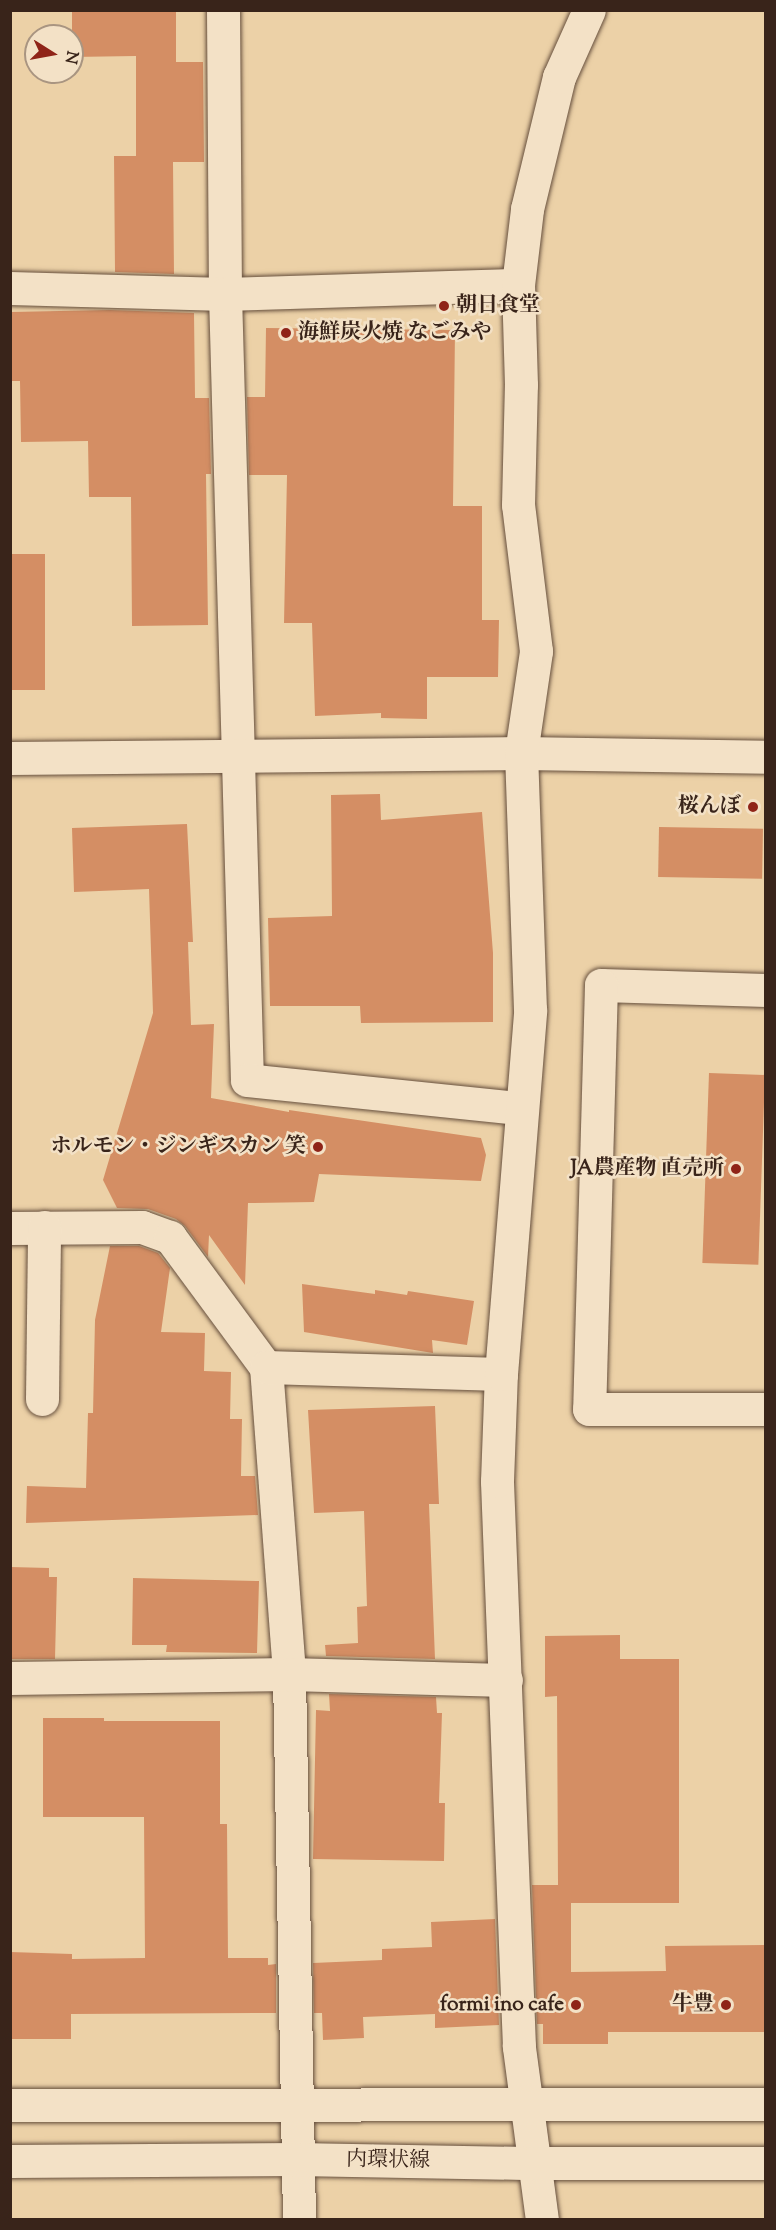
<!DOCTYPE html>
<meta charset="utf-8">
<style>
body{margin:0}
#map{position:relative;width:776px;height:2230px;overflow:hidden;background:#ecd1a7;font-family:"Sorts Mill Goudy","Noto Serif JP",serif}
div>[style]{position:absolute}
.building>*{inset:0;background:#d48e64;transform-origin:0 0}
.roads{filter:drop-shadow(0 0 2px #664f3d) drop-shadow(0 0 2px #664f3d)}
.minor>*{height:33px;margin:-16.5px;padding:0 16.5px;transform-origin:16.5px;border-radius:16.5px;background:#f3e1c6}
.tertiary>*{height:33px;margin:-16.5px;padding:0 16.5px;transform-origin:16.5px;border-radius:16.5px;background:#f3e1c6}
.dots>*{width:16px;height:16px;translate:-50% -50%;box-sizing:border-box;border:3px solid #f3e1c6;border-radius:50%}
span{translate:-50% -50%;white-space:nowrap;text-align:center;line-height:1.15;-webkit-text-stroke:5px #f3e1c6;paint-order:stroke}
.poi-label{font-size:21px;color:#39241a;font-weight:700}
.left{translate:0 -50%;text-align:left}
.right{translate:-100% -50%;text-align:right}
.street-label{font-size:21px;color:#39241a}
.frame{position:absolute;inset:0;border:12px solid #39241a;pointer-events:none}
.north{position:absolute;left:24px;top:24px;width:60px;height:60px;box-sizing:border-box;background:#f3e1c6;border:2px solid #a99581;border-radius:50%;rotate:101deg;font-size:16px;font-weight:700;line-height:24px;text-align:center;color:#39241a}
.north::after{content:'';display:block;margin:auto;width:21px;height:27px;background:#8f2418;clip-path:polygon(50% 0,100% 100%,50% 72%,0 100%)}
</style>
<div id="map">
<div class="building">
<i style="clip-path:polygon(72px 10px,176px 10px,176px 62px,203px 62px,204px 162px,173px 162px,174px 274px,115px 272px,114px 156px,136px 156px,136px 56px,72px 57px)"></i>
<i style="clip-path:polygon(110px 310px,194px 313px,195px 398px,209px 398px,211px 474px,206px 474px,208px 625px,132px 626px,131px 497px,89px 497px,88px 441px,21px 442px,20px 381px,10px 381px,10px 312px)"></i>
<i style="clip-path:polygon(266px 328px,455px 330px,453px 506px,482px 506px,482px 620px,499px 620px,498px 677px,427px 677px,427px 719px,381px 718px,381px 713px,315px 716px,312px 623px,284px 623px,287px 475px,249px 475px,247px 397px,265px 397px)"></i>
<i style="left:10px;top:554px;width:35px;height:136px"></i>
<i style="clip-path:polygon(380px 794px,381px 820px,482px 812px,493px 953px,493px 1022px,361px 1023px,360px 1006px,270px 1006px,268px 918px,332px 916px,331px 795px)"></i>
<i style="clip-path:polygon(187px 824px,193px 942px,188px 942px,191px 1025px,214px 1024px,211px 1098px,289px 1112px,289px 1110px,481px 1138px,486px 1155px,481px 1181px,319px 1174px,314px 1202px,248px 1203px,245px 1285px,209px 1235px,208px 1257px,185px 1226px,176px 1219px,148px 1209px,117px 1208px,103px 1180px,153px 1013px,149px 889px,74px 892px,72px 828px)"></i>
<i style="left:659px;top:827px;width:104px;height:50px;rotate:1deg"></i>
<i style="left:709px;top:1073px;width:56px;height:190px;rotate:2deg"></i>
<i style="clip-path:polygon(110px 1246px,139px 1246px,158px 1253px,170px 1268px,161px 1332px,205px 1333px,204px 1371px,231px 1372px,230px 1419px,242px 1419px,241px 1476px,255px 1476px,258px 1515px,26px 1523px,27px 1486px,86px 1488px,88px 1413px,93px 1413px,95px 1320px)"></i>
<i style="clip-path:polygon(302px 1284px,375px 1294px,375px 1290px,407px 1295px,408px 1291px,474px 1301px,467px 1345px,432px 1340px,433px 1353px,304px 1332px)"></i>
<i style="clip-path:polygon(435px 1406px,439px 1504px,429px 1504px,435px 1659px,326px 1656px,325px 1645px,358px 1643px,357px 1607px,367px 1606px,364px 1511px,314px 1513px,308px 1410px)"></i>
<i style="clip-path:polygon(10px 1567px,49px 1568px,49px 1577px,57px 1577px,55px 1659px,10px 1659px)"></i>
<i style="clip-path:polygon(133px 1578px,259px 1581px,257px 1653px,166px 1652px,167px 1645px,132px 1645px)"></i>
<i style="clip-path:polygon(620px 1635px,620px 1659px,679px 1659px,679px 1903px,571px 1903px,571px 1972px,666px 1971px,665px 1946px,765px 1945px,765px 2032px,608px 2032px,608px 2044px,543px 2044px,543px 2024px,537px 2024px,532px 1885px,558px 1885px,557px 1696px,545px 1697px,545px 1636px)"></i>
<i style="clip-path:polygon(329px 1694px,436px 1697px,437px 1713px,442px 1713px,439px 1803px,445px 1803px,444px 1861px,313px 1859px,316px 1710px,330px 1711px)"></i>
<i style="clip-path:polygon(43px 1718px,104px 1718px,104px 1721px,220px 1721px,220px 1824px,227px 1824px,228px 1958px,268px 1958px,268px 1965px,276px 1964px,276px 2013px,71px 2014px,71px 2039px,10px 2039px,10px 1952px,72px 1954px,72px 1959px,145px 1958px,144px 1817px,43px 1817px)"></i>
<i style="clip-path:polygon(495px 1919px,499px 2025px,435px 2028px,435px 2014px,363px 2017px,364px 2038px,323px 2040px,322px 2013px,314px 2013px,313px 1963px,382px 1960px,382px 1949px,432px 1947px,431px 1922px)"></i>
</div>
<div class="roads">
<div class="minor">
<i style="left:223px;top:10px;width:284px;rotate:89.6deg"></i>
<i style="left:225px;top:294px;width:786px;rotate:88.4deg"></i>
<i style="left:247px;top:1080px;width:274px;rotate:5.9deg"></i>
<i style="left:10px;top:288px;width:215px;rotate:1.6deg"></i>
<i style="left:225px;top:294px;width:293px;rotate:-1.8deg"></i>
<i style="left:10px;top:758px;width:511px;rotate:-0.56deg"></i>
<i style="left:521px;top:753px;width:245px;rotate:0.9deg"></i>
<i style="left:766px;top:990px;width:165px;rotate:-178.3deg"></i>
<i style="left:601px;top:985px;width:424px;rotate:91.6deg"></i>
<i style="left:589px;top:1409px;width:177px"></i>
<i style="left:10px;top:1228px;width:132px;rotate:-0.4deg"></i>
<i style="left:142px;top:1227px;width:30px;rotate:20deg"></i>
<i style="left:170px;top:1237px;width:162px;rotate:53.6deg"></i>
<i style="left:266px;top:1367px;width:308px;rotate:85.7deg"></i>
<i style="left:289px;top:1674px;width:546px;rotate:88.95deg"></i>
<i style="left:266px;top:1367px;width:235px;rotate:1.7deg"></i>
<i style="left:42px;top:1399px;width:172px;rotate:-89.3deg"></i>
<i style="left:10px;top:1678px;width:279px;rotate:-0.8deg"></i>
<i style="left:289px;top:1674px;width:217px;rotate:1.6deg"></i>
<i style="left:542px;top:2220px;width:175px;rotate:-97.6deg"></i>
<i style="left:519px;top:2047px;width:566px;rotate:-92.23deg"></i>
<i style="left:497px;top:1481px;width:107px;rotate:-87.9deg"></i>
<i style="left:501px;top:1374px;width:365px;rotate:-85.4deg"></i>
<i style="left:530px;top:1010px;width:257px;rotate:-92deg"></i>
<i style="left:521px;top:753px;width:103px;rotate:-81.6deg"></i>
<i style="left:536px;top:651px;width:147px;rotate:-97deg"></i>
<i style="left:518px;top:505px;width:120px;rotate:-88.6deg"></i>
<i style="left:521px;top:385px;width:100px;rotate:-91.7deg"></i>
<i style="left:518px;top:285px;width:77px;rotate:-83.2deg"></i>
<i style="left:527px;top:209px;width:136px;rotate:-76.4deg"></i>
<i style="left:559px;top:77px;width:73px;rotate:-65.9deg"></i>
</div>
<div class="tertiary">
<i style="left:10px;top:2105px;width:756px;rotate:-0.08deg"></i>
<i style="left:10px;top:2161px;width:286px;rotate:-0.4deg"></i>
<i style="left:296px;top:2159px;width:239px;rotate:1deg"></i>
<i style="left:535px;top:2163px;width:231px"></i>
</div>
</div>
<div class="dots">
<i style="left:444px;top:306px;background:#8f2418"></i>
<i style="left:286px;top:333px;background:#8f2418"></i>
<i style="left:753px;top:807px;background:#8f2418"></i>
<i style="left:318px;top:1147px;background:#8f2418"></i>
<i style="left:736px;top:1169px;background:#8f2418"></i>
<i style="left:576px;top:2005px;background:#8f2418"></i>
<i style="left:726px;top:2005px;background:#8f2418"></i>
</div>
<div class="poi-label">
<span class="left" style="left:456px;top:306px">朝日食堂</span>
<span class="left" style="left:298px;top:333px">海鮮炭火焼 なごみや</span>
<span class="right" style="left:741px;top:807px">桜んぼ</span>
<span class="right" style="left:306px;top:1147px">ホルモン・ジンギスカン 笑</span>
<span class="right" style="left:724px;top:1169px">JA農産物 直売所</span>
<span class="right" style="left:564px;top:2005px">formi ino cafe</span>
<span class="right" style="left:714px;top:2005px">牛豊</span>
</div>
<div class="street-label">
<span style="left:388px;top:2161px;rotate:1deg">内環状線</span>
</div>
<div class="frame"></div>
<div class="north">N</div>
</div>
